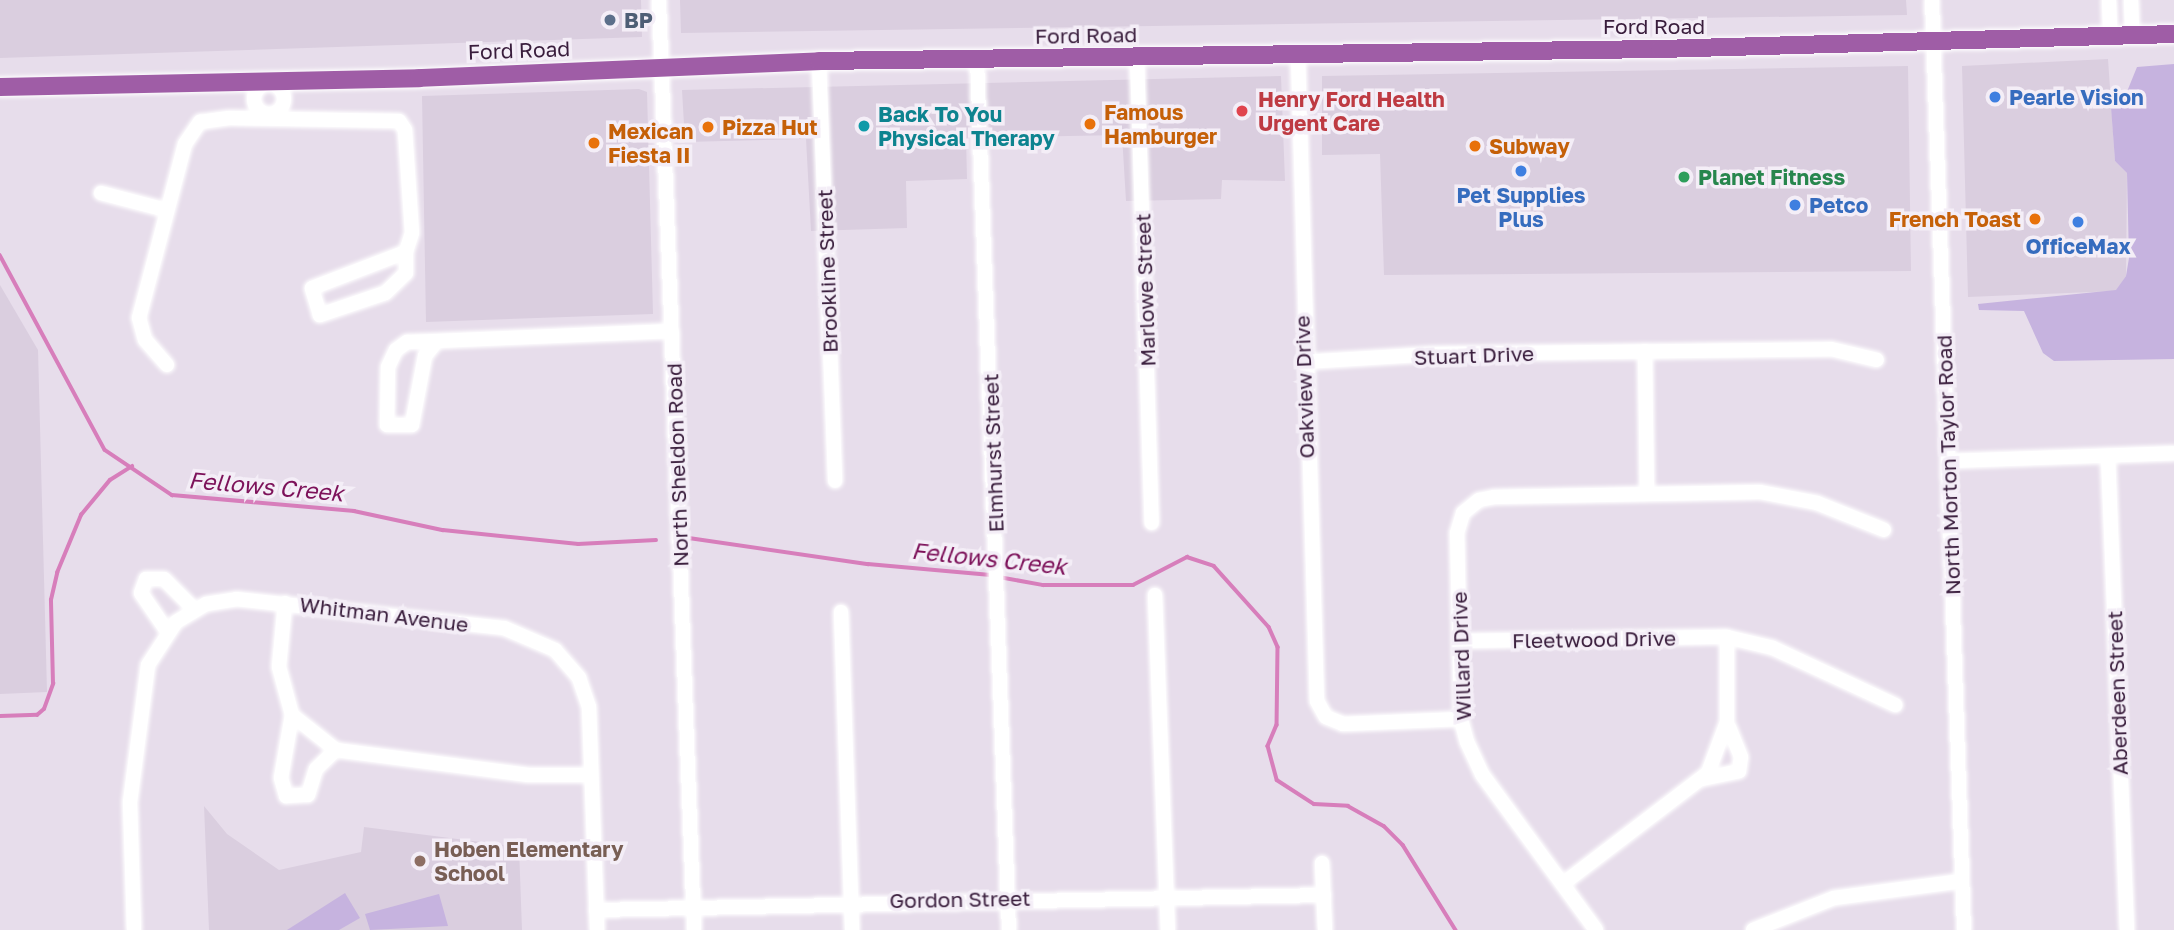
<!DOCTYPE html>
<style>
body{margin:0}
#map{position:relative;width:2174px;height:930px;overflow:hidden;background:#e7ddeb;font-family:"Golos Text",sans-serif}
div>[style]{position:absolute}
.built>*{inset:0;background:#dacedf}
.green>*{inset:0;background:#c6b3df}
.stream>*{height:3.5px;margin:-1.75px;padding:0 1.75px;transform-origin:1.75px;border-radius:1.75px;background:#d77ebb}
.roads{filter:drop-shadow(0 0 2px #fff) drop-shadow(0 0 2px #fff)}
.minor>*{height:14px;margin:-7px;padding:0 7px;transform-origin:7px;border-radius:7px;background:#fff}
.minor>.ring{margin:-7px;padding:0;box-sizing:content-box;background:none;border:14px solid #fff;border-radius:50%}
.major>*{height:18px;margin:-9px;padding:0 9px;transform-origin:9px;border-radius:9px;background:#9f5da6}
.dots>*{width:19px;height:19px;translate:-50% -50%;box-sizing:border-box;border:4px solid #f4eef7;border-radius:50%}
span{translate:-50% -50%;white-space:nowrap;text-align:center;line-height:1.15;-webkit-text-stroke:7px #f4eef7;paint-order:stroke}
.service-label{font-size:21px;color:#4e5e75;font-weight:700}
.left{translate:0 -50%;text-align:left}
.street-label{font-size:21px;color:#391d3c}
.shop-label{font-size:21px;color:#366cbe;font-weight:700}
.health-label{font-size:21px;color:#be3a42;font-weight:700}
.food-label{font-size:21px;color:#c56008;font-weight:700}
.right{translate:-100% -50%;text-align:right}
.culture-label{font-size:21px;color:#0d838f;font-weight:700}
.leisure-label{font-size:21px;color:#27864d;font-weight:700}
.education-label{font-size:21px;color:#785e54;font-weight:700}
.water-label{font-size:23px;color:#7d125a;font-style:italic}
</style>
<div id="map">
<div class="built">
<i style="clip-path:polygon(0 0,641px 0,642px 37px,0 58px)"></i>
<i style="clip-path:polygon(680px 0,1906px 0,1907px 15px,681px 33px)"></i>
<i style="clip-path:polygon(2108px 59px,2115px 161px,2127px 173px,2126px 276px,2116px 291px,1968px 297px,1962px 66px)"></i>
<i style="clip-path:polygon(1908px 66px,1911px 271px,1384px 275px,1380px 154px,1322px 155px,1322px 76px)"></i>
<i style="clip-path:polygon(1281px 76px,1285px 181px,1222px 180px,1221px 199px,1126px 201px,1122px 135px,966px 138px,967px 179px,906px 181px,907px 228px,811px 231px,806px 139px,685px 142px,682px 90px)"></i>
<i style="clip-path:polygon(639px 89px,647px 92px,653px 314px,426px 322px,422px 96px)"></i>
<i style="clip-path:polygon(0 285px,38px 350px,47px 692px,0 694px)"></i>
<i style="clip-path:polygon(204px 806px,227px 834px,279px 870px,361px 852px,364px 827px,519px 847px,522px 930px,209px 930px)"></i>
</div>
<div class="green">
<i style="clip-path:polygon(2174px 64px,2174px 359px,2054px 361px,2043px 353px,2024px 311px,1979px 310px,1978px 304px,2116px 290px,2126px 276px,2129px 258px,2127px 173px,2115px 161px,2111px 107px,2124px 99px,2137px 67px)"></i>
<i style="clip-path:polygon(345px 893px,360px 918px,339px 930px,287px 930px)"></i>
<i style="clip-path:polygon(439px 894px,448px 926px,370px 930px,365px 914px)"></i>
</div>
<div class="stream">
<i style="left:0;top:255px;width:221px;rotate:61.7deg"></i>
<i style="left:105px;top:450px;width:81px;rotate:33.9deg"></i>
<i style="left:172px;top:495px;width:183px;rotate:5deg"></i>
<i style="left:354px;top:511px;width:91px;rotate:12.1deg"></i>
<i style="left:443px;top:530px;width:136px;rotate:5.9deg"></i>
<i style="left:578px;top:544px;width:78px;rotate:-2.9deg"></i>
<i style="left:689px;top:538px;width:181px;rotate:8.3deg"></i>
<i style="left:868px;top:564px;width:123px;rotate:5.1deg"></i>
<i style="left:999px;top:577px;width:45px;rotate:10.3deg"></i>
<i style="left:1043px;top:585px;width:90px"></i>
<i style="left:1133px;top:585px;width:61px;rotate:-27.4deg"></i>
<i style="left:1187px;top:557px;width:28px;rotate:18deg"></i>
<i style="left:1214px;top:566px;width:82px;rotate:48deg"></i>
<i style="left:1269px;top:627px;width:22px;rotate:66deg"></i>
<i style="left:1278px;top:647px;width:78px;rotate:90.7deg"></i>
<i style="left:1277px;top:725px;width:23px;rotate:113deg"></i>
<i style="left:1268px;top:746px;width:35px;rotate:75deg"></i>
<i style="left:1277px;top:780px;width:44px;rotate:33deg"></i>
<i style="left:1314px;top:804px;width:34px;rotate:3deg"></i>
<i style="left:1348px;top:806px;width:41px;rotate:29.1deg"></i>
<i style="left:1384px;top:826px;width:27px;rotate:45deg"></i>
<i style="left:1403px;top:845px;width:100px;rotate:58.1deg"></i>
<i style="left:0;top:716px;width:37px;rotate:-2deg"></i>
<i style="left:37px;top:715px;width:9px;rotate:-41deg"></i>
<i style="left:44px;top:709px;width:27px;rotate:-70deg"></i>
<i style="left:53px;top:684px;width:84px;rotate:-91.4deg"></i>
<i style="left:51px;top:600px;width:28px;rotate:-77deg"></i>
<i style="left:57px;top:573px;width:63px;rotate:-67.5deg"></i>
<i style="left:81px;top:515px;width:45px;rotate:-50.4deg"></i>
<i style="left:110px;top:480px;width:26px;rotate:-32deg"></i>
</div>
<div class="roads">
<div class="minor">
<i style="left:659px;top:0;width:931px;rotate:87.84deg"></i>
<i style="left:1932px;top:0;width:931px;rotate:88.03deg"></i>
<i style="left:2109px;top:0;width:37px;rotate:88deg"></i>
<i style="left:2131px;top:0;width:36px;rotate:88deg"></i>
<i style="left:1298px;top:55px;width:646px;rotate:88.32deg"></i>
<i style="left:1317px;top:701px;width:18px;rotate:61deg"></i>
<i style="left:1326px;top:717px;width:18px;rotate:22deg"></i>
<i style="left:1343px;top:724px;width:118px;rotate:-2.4deg"></i>
<i style="left:1137px;top:57px;width:466px;rotate:88.2deg"></i>
<i style="left:977px;top:59px;width:872px;rotate:87.9deg"></i>
<i style="left:819px;top:61px;width:420px;rotate:87.8deg"></i>
<i class="ring" style="left:254px;top:84px;width:16px;height:16px"></i>
<i style="left:101px;top:193px;width:67px;rotate:14.7deg"></i>
<i style="left:406px;top:252px;width:21px;rotate:90deg"></i>
<i style="left:406px;top:273px;width:29px;rotate:136deg"></i>
<i style="left:385px;top:293px;width:69px;rotate:161.3deg"></i>
<i style="left:320px;top:315px;width:28px;rotate:-107deg"></i>
<i style="left:312px;top:288px;width:101px;rotate:-21deg"></i>
<i style="left:437px;top:341px;width:19px;rotate:129deg"></i>
<i style="left:425px;top:356px;width:70px;rotate:100.7deg"></i>
<i style="left:412px;top:425px;width:25px;rotate:180deg"></i>
<i style="left:387px;top:425px;width:58px;rotate:-89deg"></i>
<i style="left:388px;top:367px;width:19px;rotate:-65deg"></i>
<i style="left:396px;top:350px;width:14px;rotate:-36deg"></i>
<i style="left:407px;top:342px;width:30px;rotate:-2deg"></i>
<i style="left:437px;top:341px;width:235px;rotate:-2.4deg"></i>
<i style="left:1645px;top:351px;width:143px;rotate:89.2deg"></i>
<i style="left:1304px;top:362px;width:130px;rotate:-3.5deg"></i>
<i style="left:1434px;top:354px;width:397px;rotate:-0.7deg"></i>
<i style="left:1831px;top:349px;width:47px;rotate:13.4deg"></i>
<i style="left:167px;top:365px;width:33px;rotate:-131deg"></i>
<i style="left:145px;top:340px;width:23px;rotate:-105deg"></i>
<i style="left:139px;top:318px;width:180px;rotate:-75.2deg"></i>
<i style="left:185px;top:144px;width:27px;rotate:-56deg"></i>
<i style="left:200px;top:122px;width:29px;rotate:-8deg"></i>
<i style="left:229px;top:118px;width:170px;rotate:1deg"></i>
<i style="left:399px;top:121px;width:11px;rotate:56deg"></i>
<i style="left:405px;top:130px;width:103px;rotate:86.1deg"></i>
<i style="left:412px;top:233px;width:20px;rotate:108deg"></i>
<i style="left:2108px;top:456px;width:474px;rotate:87.7deg"></i>
<i style="left:1949px;top:461px;width:225px;rotate:-2deg"></i>
<i style="left:1155px;top:595px;width:335px;rotate:87.8deg"></i>
<i style="left:285px;top:603px;width:64px;rotate:95.4deg"></i>
<i style="left:279px;top:667px;width:50px;rotate:74.8deg"></i>
<i style="left:292px;top:715px;width:64px;rotate:99.9deg"></i>
<i style="left:281px;top:778px;width:19px;rotate:74deg"></i>
<i style="left:286px;top:796px;width:22px;rotate:-3deg"></i>
<i style="left:308px;top:795px;width:27px;rotate:-73deg"></i>
<i style="left:316px;top:769px;width:28px;rotate:-44deg"></i>
<i style="left:336px;top:750px;width:194px;rotate:7.4deg"></i>
<i style="left:528px;top:775px;width:63px"></i>
<i style="left:841px;top:612px;width:318px;rotate:88deg"></i>
<i style="left:167px;top:631px;width:46px;rotate:-124.4deg"></i>
<i style="left:141px;top:593px;width:15px;rotate:-70deg"></i>
<i style="left:146px;top:579px;width:18px"></i>
<i style="left:164px;top:579px;width:42px;rotate:45deg"></i>
<i style="left:1460px;top:641px;width:267px;rotate:-0.9deg"></i>
<i style="left:1727px;top:637px;width:47px;rotate:13.4deg"></i>
<i style="left:1773px;top:648px;width:135px;rotate:25deg"></i>
<i style="left:292px;top:715px;width:56px;rotate:38.5deg"></i>
<i style="left:1702px;top:779px;width:38px;rotate:-12deg"></i>
<i style="left:1739px;top:771px;width:14px;rotate:-82deg"></i>
<i style="left:1741px;top:757px;width:32px;rotate:-112deg"></i>
<i style="left:1322px;top:863px;width:67px;rotate:87.4deg"></i>
<i style="left:1564px;top:883px;width:181px;rotate:-37.4deg"></i>
<i style="left:1708px;top:773px;width:54px;rotate:-69.6deg"></i>
<i style="left:1727px;top:722px;width:85px;rotate:-90deg"></i>
<i style="left:596px;top:910px;width:728px;rotate:-1.18deg"></i>
<i style="left:134px;top:930px;width:128px;rotate:-91.8deg"></i>
<i style="left:130px;top:802px;width:138px;rotate:-82.5deg"></i>
<i style="left:148px;top:665px;width:51px;rotate:-56.9deg"></i>
<i style="left:176px;top:622px;width:35px;rotate:-31deg"></i>
<i style="left:206px;top:604px;width:30px;rotate:-9deg"></i>
<i style="left:236px;top:599px;width:270px;rotate:6.2deg"></i>
<i style="left:504px;top:628px;width:56px;rotate:23.3deg"></i>
<i style="left:555px;top:650px;width:37px;rotate:49deg"></i>
<i style="left:579px;top:678px;width:31px;rotate:71deg"></i>
<i style="left:589px;top:707px;width:223px;rotate:87.9deg"></i>
<i style="left:1596px;top:930px;width:193px;rotate:-126.2deg"></i>
<i style="left:1482px;top:774px;width:35px;rotate:-115deg"></i>
<i style="left:1467px;top:742px;width:24px;rotate:-105deg"></i>
<i style="left:1461px;top:719px;width:186px;rotate:-91.2deg"></i>
<i style="left:1457px;top:533px;width:21px;rotate:-73deg"></i>
<i style="left:1463px;top:513px;width:21px;rotate:-39deg"></i>
<i style="left:1479px;top:500px;width:15px;rotate:-11deg"></i>
<i style="left:1494px;top:497px;width:266px;rotate:-1.1deg"></i>
<i style="left:1760px;top:492px;width:58px;rotate:10.9deg"></i>
<i style="left:1817px;top:503px;width:72px;rotate:21.9deg"></i>
<i style="left:1753px;top:930px;width:87px;rotate:-21.6deg"></i>
<i style="left:1834px;top:898px;width:129px;rotate:-7.6deg"></i>
</div>
<div class="major">
<i style="left:0;top:87px;width:419px;rotate:-1.2deg"></i>
<i style="left:419px;top:78px;width:400px;rotate:-2.4deg"></i>
<i style="left:819px;top:61px;width:841px;rotate:-0.82deg"></i>
<i style="left:1660px;top:49px;width:514px;rotate:-1.67deg"></i>
</div>
</div>
<div class="dots">
<i style="left:610px;top:20px;background:#5c6f8a"></i>
<i style="left:1995px;top:97px;background:#3f7fe0"></i>
<i style="left:1242px;top:111px;background:#e0444e"></i>
<i style="left:1090px;top:124px;background:#e8710a"></i>
<i style="left:864px;top:126px;background:#0f9aa8"></i>
<i style="left:708px;top:127px;background:#e8710a"></i>
<i style="left:594px;top:143px;background:#e8710a"></i>
<i style="left:1475px;top:146px;background:#e8710a"></i>
<i style="left:1521px;top:171px;background:#3f7fe0"></i>
<i style="left:1684px;top:177px;background:#2e9e5b"></i>
<i style="left:1795px;top:205px;background:#3f7fe0"></i>
<i style="left:2035px;top:219px;background:#e8710a"></i>
<i style="left:2078px;top:222px;background:#3f7fe0"></i>
<i style="left:420px;top:861px;background:#8d6e63"></i>
</div>
<div class="service-label">
<span class="left" style="left:624px;top:20px">BP</span>
</div>
<div class="street-label">
<span style="left:1654px;top:26px">Ford Road</span>
<span style="left:1086px;top:35px;rotate:-1deg">Ford Road</span>
<span style="left:519px;top:50px;rotate:-2deg">Ford Road</span>
<span style="left:827px;top:271px;rotate:-92deg">Brookline Street</span>
<span style="left:1145px;top:290px;rotate:-92deg">Marlowe Street</span>
<span style="left:1474px;top:355px;rotate:-2deg">Stuart Drive</span>
<span style="left:1304px;top:387px;rotate:-92deg">Oakview Drive</span>
<span style="left:993px;top:453px;rotate:-92deg">Elmhurst Street</span>
<span style="left:677px;top:465px;rotate:-92deg">North Sheldon Road</span>
<span style="left:1948px;top:465px;rotate:-92deg">North Morton Taylor Road</span>
<span style="left:384px;top:614px;rotate:7deg">Whitman Avenue</span>
<span style="left:1594px;top:639px;rotate:-1deg">Fleetwood Drive</span>
<span style="left:1461px;top:656px;rotate:-92deg">Willard Drive</span>
<span style="left:2117px;top:693px;rotate:-92deg">Aberdeen Street</span>
<span style="left:960px;top:899px;rotate:-1deg">Gordon Street</span>
</div>
<div class="shop-label">
<span class="left" style="left:2009px;top:97px">Pearle Vision</span>
<span style="left:1521px;top:207px">Pet Supplies<br>Plus</span>
<span class="left" style="left:1809px;top:205px">Petco</span>
<span style="left:2078px;top:246px">OfficeMax</span>
</div>
<div class="health-label">
<span class="left" style="left:1258px;top:111px">Henry Ford Health<br>Urgent Care</span>
</div>
<div class="food-label">
<span class="left" style="left:1104px;top:124px">Famous<br>Hamburger</span>
<span class="left" style="left:722px;top:127px">Pizza Hut</span>
<span class="left" style="left:608px;top:143px">Mexican<br>Fiesta II</span>
<span class="left" style="left:1489px;top:146px">Subway</span>
<span class="right" style="left:2021px;top:219px">French Toast</span>
</div>
<div class="culture-label">
<span class="left" style="left:878px;top:126px">Back To You<br>Physical Therapy</span>
</div>
<div class="leisure-label">
<span class="left" style="left:1698px;top:177px">Planet Fitness</span>
</div>
<div class="education-label">
<span class="left" style="left:434px;top:861px">Hoben Elementary<br>School</span>
</div>
<div class="water-label">
<span style="left:266px;top:486px;rotate:5deg">Fellows Creek</span>
<span style="left:989px;top:558px;rotate:6deg">Fellows Creek</span>
</div>
</div>
